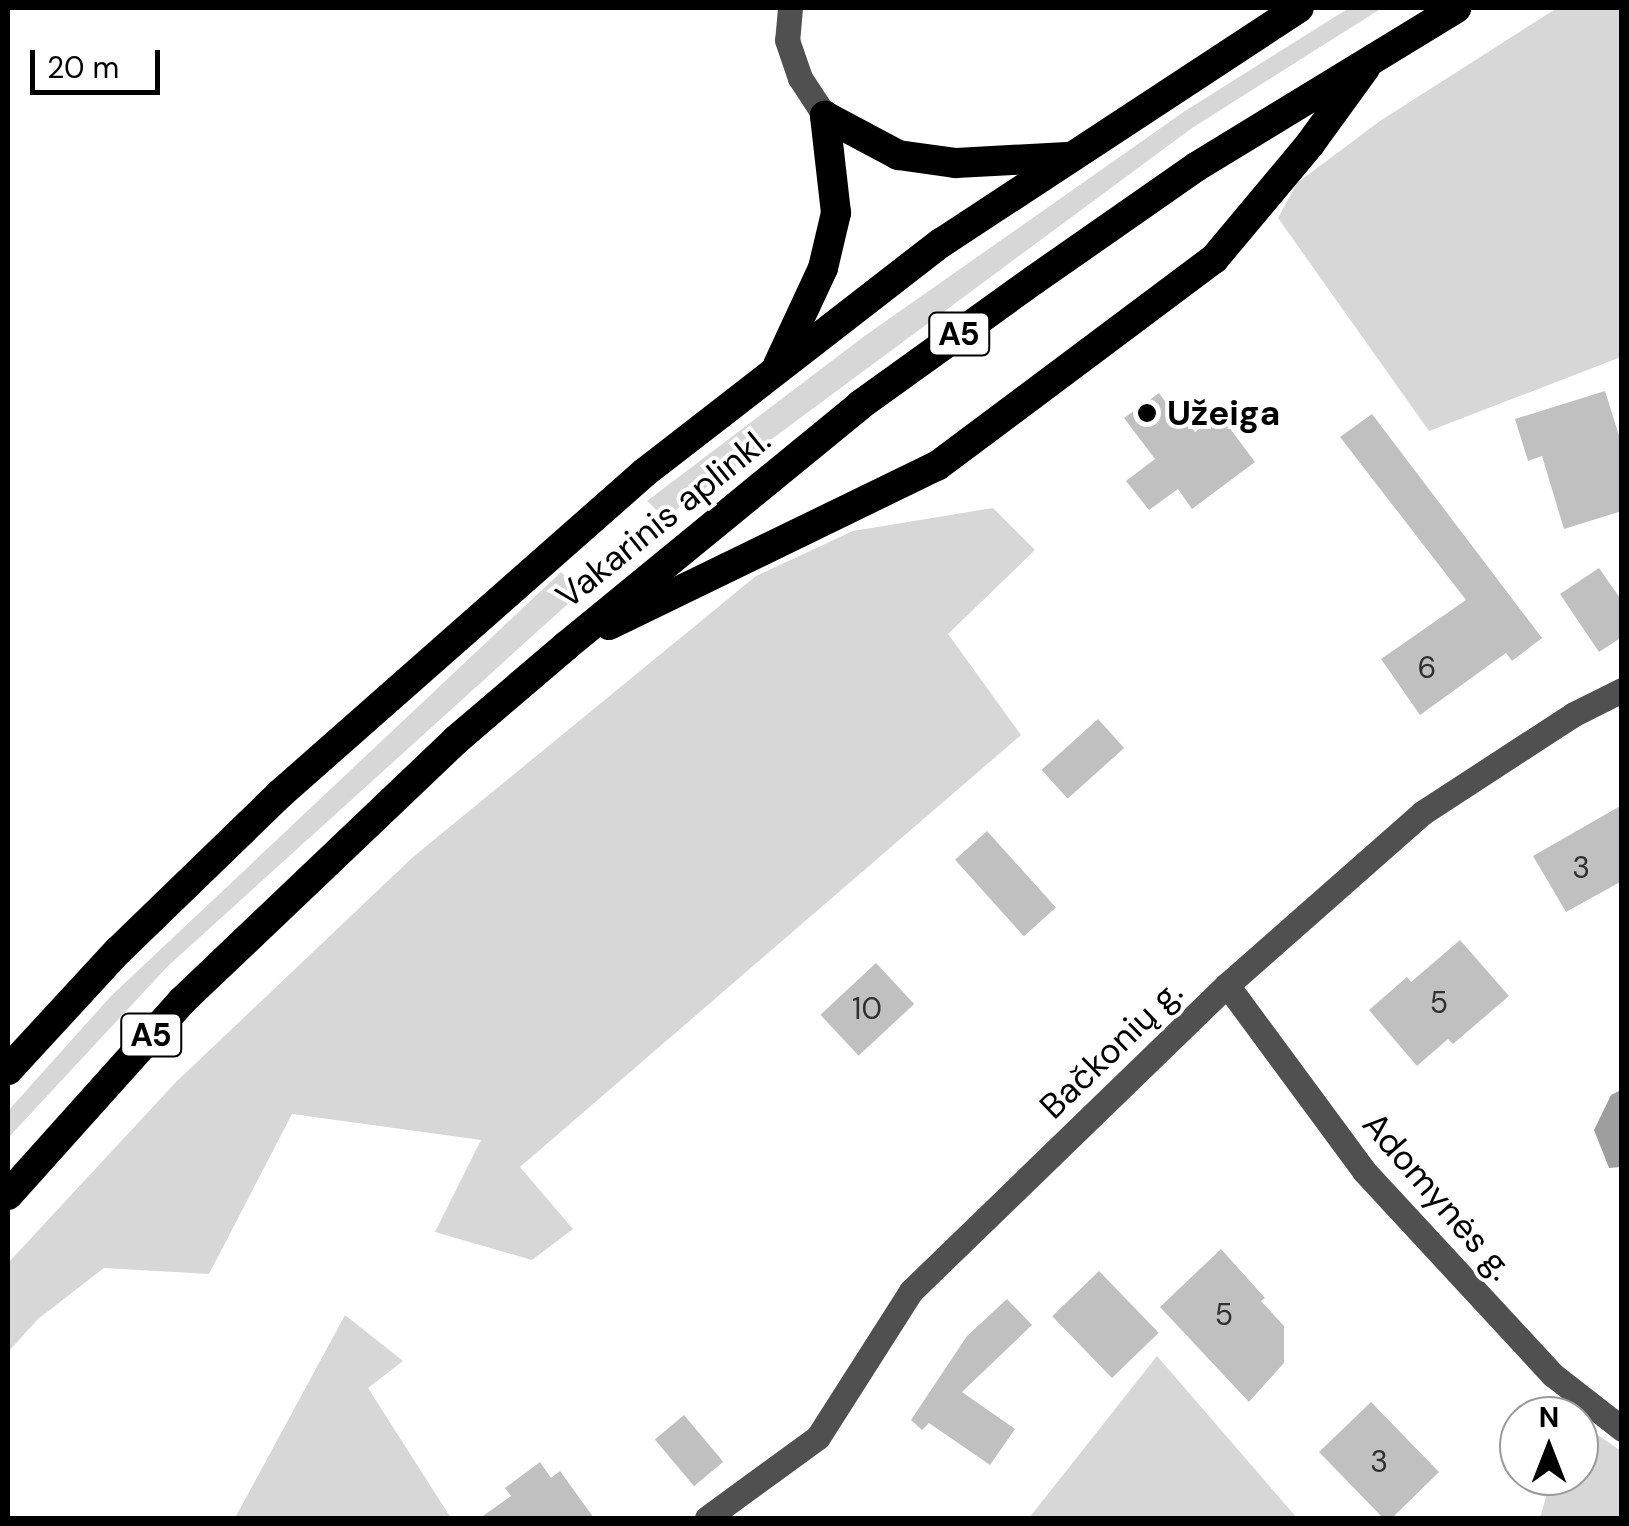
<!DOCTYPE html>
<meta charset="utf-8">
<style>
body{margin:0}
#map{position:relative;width:1629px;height:1526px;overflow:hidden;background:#fff;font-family:"DM Sans",sans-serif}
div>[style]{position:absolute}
.green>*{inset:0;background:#d7d7d7}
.water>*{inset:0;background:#9e9e9e}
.building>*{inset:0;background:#c0c0c0;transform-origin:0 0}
.minor>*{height:25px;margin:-12.5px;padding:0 12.5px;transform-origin:12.5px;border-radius:12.5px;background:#505050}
.highway>*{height:30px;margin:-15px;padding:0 15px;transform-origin:15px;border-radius:15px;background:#000}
.dots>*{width:28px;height:28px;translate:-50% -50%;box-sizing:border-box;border:5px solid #fff;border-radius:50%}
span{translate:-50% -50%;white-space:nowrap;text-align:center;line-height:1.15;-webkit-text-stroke:8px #fff;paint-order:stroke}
.number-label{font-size:30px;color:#303030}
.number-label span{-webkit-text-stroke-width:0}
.shield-label span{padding:2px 8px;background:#fff;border:2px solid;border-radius:8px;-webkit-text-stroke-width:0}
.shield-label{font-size:32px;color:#000;font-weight:700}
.poi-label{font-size:35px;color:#000;font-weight:700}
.left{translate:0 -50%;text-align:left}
.street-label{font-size:35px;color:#000}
.frame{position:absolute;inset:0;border:10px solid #000;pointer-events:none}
.north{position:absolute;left:1499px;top:1396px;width:100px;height:100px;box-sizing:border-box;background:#fff;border:2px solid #999;border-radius:50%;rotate:0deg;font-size:28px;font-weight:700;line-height:40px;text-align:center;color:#000}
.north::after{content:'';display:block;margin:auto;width:35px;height:45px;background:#000;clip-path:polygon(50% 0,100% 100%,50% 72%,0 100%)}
.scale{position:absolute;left:30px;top:50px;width:130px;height:45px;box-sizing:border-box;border:5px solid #000;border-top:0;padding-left:12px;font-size:30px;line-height:35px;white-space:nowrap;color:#000;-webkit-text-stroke:8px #fff;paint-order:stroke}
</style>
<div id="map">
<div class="green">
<i style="clip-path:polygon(1349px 8px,1382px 8px,1192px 128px,665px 518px,647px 501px,866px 335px,1185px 111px)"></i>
<i style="clip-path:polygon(1557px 8px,1621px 8px,1621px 357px,1429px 431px,1278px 218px,1297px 183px,1380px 121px)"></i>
<i style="clip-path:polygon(993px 508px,1035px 550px,948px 634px,1021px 735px,520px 1167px,573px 1229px,532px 1260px,435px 1232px,481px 1140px,292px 1114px,209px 1274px,104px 1268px,38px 1319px,8px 1352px,8px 1263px,176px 1082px,413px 857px,756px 576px,853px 531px)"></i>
<i style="clip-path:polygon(561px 572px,581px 592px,168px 966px,8px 1138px,8px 1111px,111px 996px)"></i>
<i style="clip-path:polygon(345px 1315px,403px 1361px,368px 1388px,451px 1518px,235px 1518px)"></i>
<i style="clip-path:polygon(1157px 1356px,1297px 1518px,1029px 1518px)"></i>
<i style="clip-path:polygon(1579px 1422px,1621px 1451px,1621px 1518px,1540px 1518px,1552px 1476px,1579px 1476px)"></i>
</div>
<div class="water">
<i style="clip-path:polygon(1621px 1090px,1621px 1167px,1609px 1168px,1594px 1130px,1611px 1095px)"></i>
</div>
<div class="building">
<i style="clip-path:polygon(1605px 391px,1622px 445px,1622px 511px,1564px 529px,1542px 456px,1528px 461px,1515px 419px)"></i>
<i style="clip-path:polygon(1159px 393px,1180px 422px,1185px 418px,1195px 432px,1219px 414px,1255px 462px,1192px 509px,1178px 489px,1149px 510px,1126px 481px,1155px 459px,1124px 418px)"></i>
<i style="clip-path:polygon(1372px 414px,1542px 638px,1512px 661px,1506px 653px,1420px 715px,1381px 659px,1466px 600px,1340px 437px)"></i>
<i style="clip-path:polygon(1599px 568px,1622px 601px,1622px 637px,1599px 652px,1560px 594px)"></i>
<i style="left:1098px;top:719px;width:39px;height:76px;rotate:48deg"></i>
<i style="clip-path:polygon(1622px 805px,1622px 881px,1566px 912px,1533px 856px)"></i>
<i style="left:987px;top:831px;width:103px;height:43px;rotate:48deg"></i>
<i style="clip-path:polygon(1460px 940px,1509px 996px,1453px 1044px,1448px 1039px,1417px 1066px,1369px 1010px,1407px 977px,1411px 982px)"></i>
<i style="left:876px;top:963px;width:56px;height:76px;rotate:47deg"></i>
<i style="clip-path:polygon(1221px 1249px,1265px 1298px,1261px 1301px,1284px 1326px,1284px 1363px,1249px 1402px,1160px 1307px)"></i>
<i style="left:1099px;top:1271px;width:86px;height:65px;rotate:46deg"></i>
<i style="clip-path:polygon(1007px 1299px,1032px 1325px,962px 1392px,1015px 1429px,990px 1465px,929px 1423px,922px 1430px,911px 1420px,967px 1336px)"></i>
<i style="clip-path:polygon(1371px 1402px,1439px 1472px,1392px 1518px,1383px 1518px,1319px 1452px)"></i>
<i style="left:684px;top:1415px;width:61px;height:38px;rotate:50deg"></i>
<i style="clip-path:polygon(540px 1462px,551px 1478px,560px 1471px,594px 1518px,480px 1518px,511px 1496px,505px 1488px)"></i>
</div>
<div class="minor">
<i style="left:790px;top:8px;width:32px;rotate:95deg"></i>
<i style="left:787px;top:40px;width:40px;rotate:71.1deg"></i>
<i style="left:800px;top:78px;width:45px;rotate:56.7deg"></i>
<i style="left:1227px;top:985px;width:231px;rotate:53.6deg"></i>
<i style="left:1364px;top:1171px;width:278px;rotate:47.2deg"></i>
<i style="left:1553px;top:1375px;width:88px;rotate:38deg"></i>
<i style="left:707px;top:1518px;width:137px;rotate:-36.1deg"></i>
<i style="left:818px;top:1437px;width:173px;rotate:-57.5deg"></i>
<i style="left:911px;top:1291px;width:440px;rotate:-44.1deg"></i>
<i style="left:1227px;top:985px;width:260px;rotate:-41.4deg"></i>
<i style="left:1422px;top:813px;width:181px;rotate:-33.1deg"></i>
<i style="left:1574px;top:714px;width:54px;rotate:-26.6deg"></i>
</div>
<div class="highway">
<i style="left:825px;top:116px;width:83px;rotate:28.1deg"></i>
<i style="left:898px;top:155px;width:59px;rotate:7.9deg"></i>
<i style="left:956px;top:163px;width:111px;rotate:-3.1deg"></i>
<i style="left:778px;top:365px;width:107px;rotate:-65.1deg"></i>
<i style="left:823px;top:268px;width:57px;rotate:-76.7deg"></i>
<i style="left:836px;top:213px;width:98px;rotate:-96.5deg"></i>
<i style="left:609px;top:625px;width:365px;rotate:-25.9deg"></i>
<i style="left:937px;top:466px;width:346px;rotate:-36.8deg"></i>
<i style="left:1214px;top:259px;width:150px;rotate:-50.1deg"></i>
<i style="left:1310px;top:144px;width:94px;rotate:-54.1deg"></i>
<i style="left:8px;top:1070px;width:162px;rotate:-47.3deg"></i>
<i style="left:118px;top:951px;width:226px;rotate:-44.1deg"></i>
<i style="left:280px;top:794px;width:485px;rotate:-41.4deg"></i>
<i style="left:644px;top:473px;width:376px;rotate:-37.8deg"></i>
<i style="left:941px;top:243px;width:428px;rotate:-33.3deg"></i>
<i style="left:8px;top:1195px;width:261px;rotate:-48.1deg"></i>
<i style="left:182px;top:1001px;width:378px;rotate:-43.6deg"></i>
<i style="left:456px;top:740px;width:145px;rotate:-40.5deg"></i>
<i style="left:566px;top:646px;width:380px;rotate:-39.3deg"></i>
<i style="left:860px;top:405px;width:214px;rotate:-35.7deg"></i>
<i style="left:1034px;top:280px;width:198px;rotate:-34.9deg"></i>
<i style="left:1196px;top:167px;width:305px;rotate:-31.4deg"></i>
</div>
<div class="dots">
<i style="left:1147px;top:413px;background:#000"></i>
</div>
<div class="number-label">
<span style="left:1427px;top:668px">6</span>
<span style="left:1581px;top:868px">3</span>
<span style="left:1439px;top:1003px">5</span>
<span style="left:867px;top:1009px">10</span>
<span style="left:1224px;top:1315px">5</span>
<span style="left:1379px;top:1462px">3</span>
</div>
<div class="shield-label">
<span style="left:959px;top:334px">A5</span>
<span style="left:151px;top:1035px">A5</span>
</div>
<div class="poi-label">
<span class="left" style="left:1167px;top:413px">Užeiga</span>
</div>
<div class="street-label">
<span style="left:663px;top:518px;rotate:-39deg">Vakarinis aplinkl.</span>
<span style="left:1111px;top:1049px;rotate:-44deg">Bačkonių g.</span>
<span style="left:1438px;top:1196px;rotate:49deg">Adomynės g.</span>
</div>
<div class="frame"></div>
<div class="north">N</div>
<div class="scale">20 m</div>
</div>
